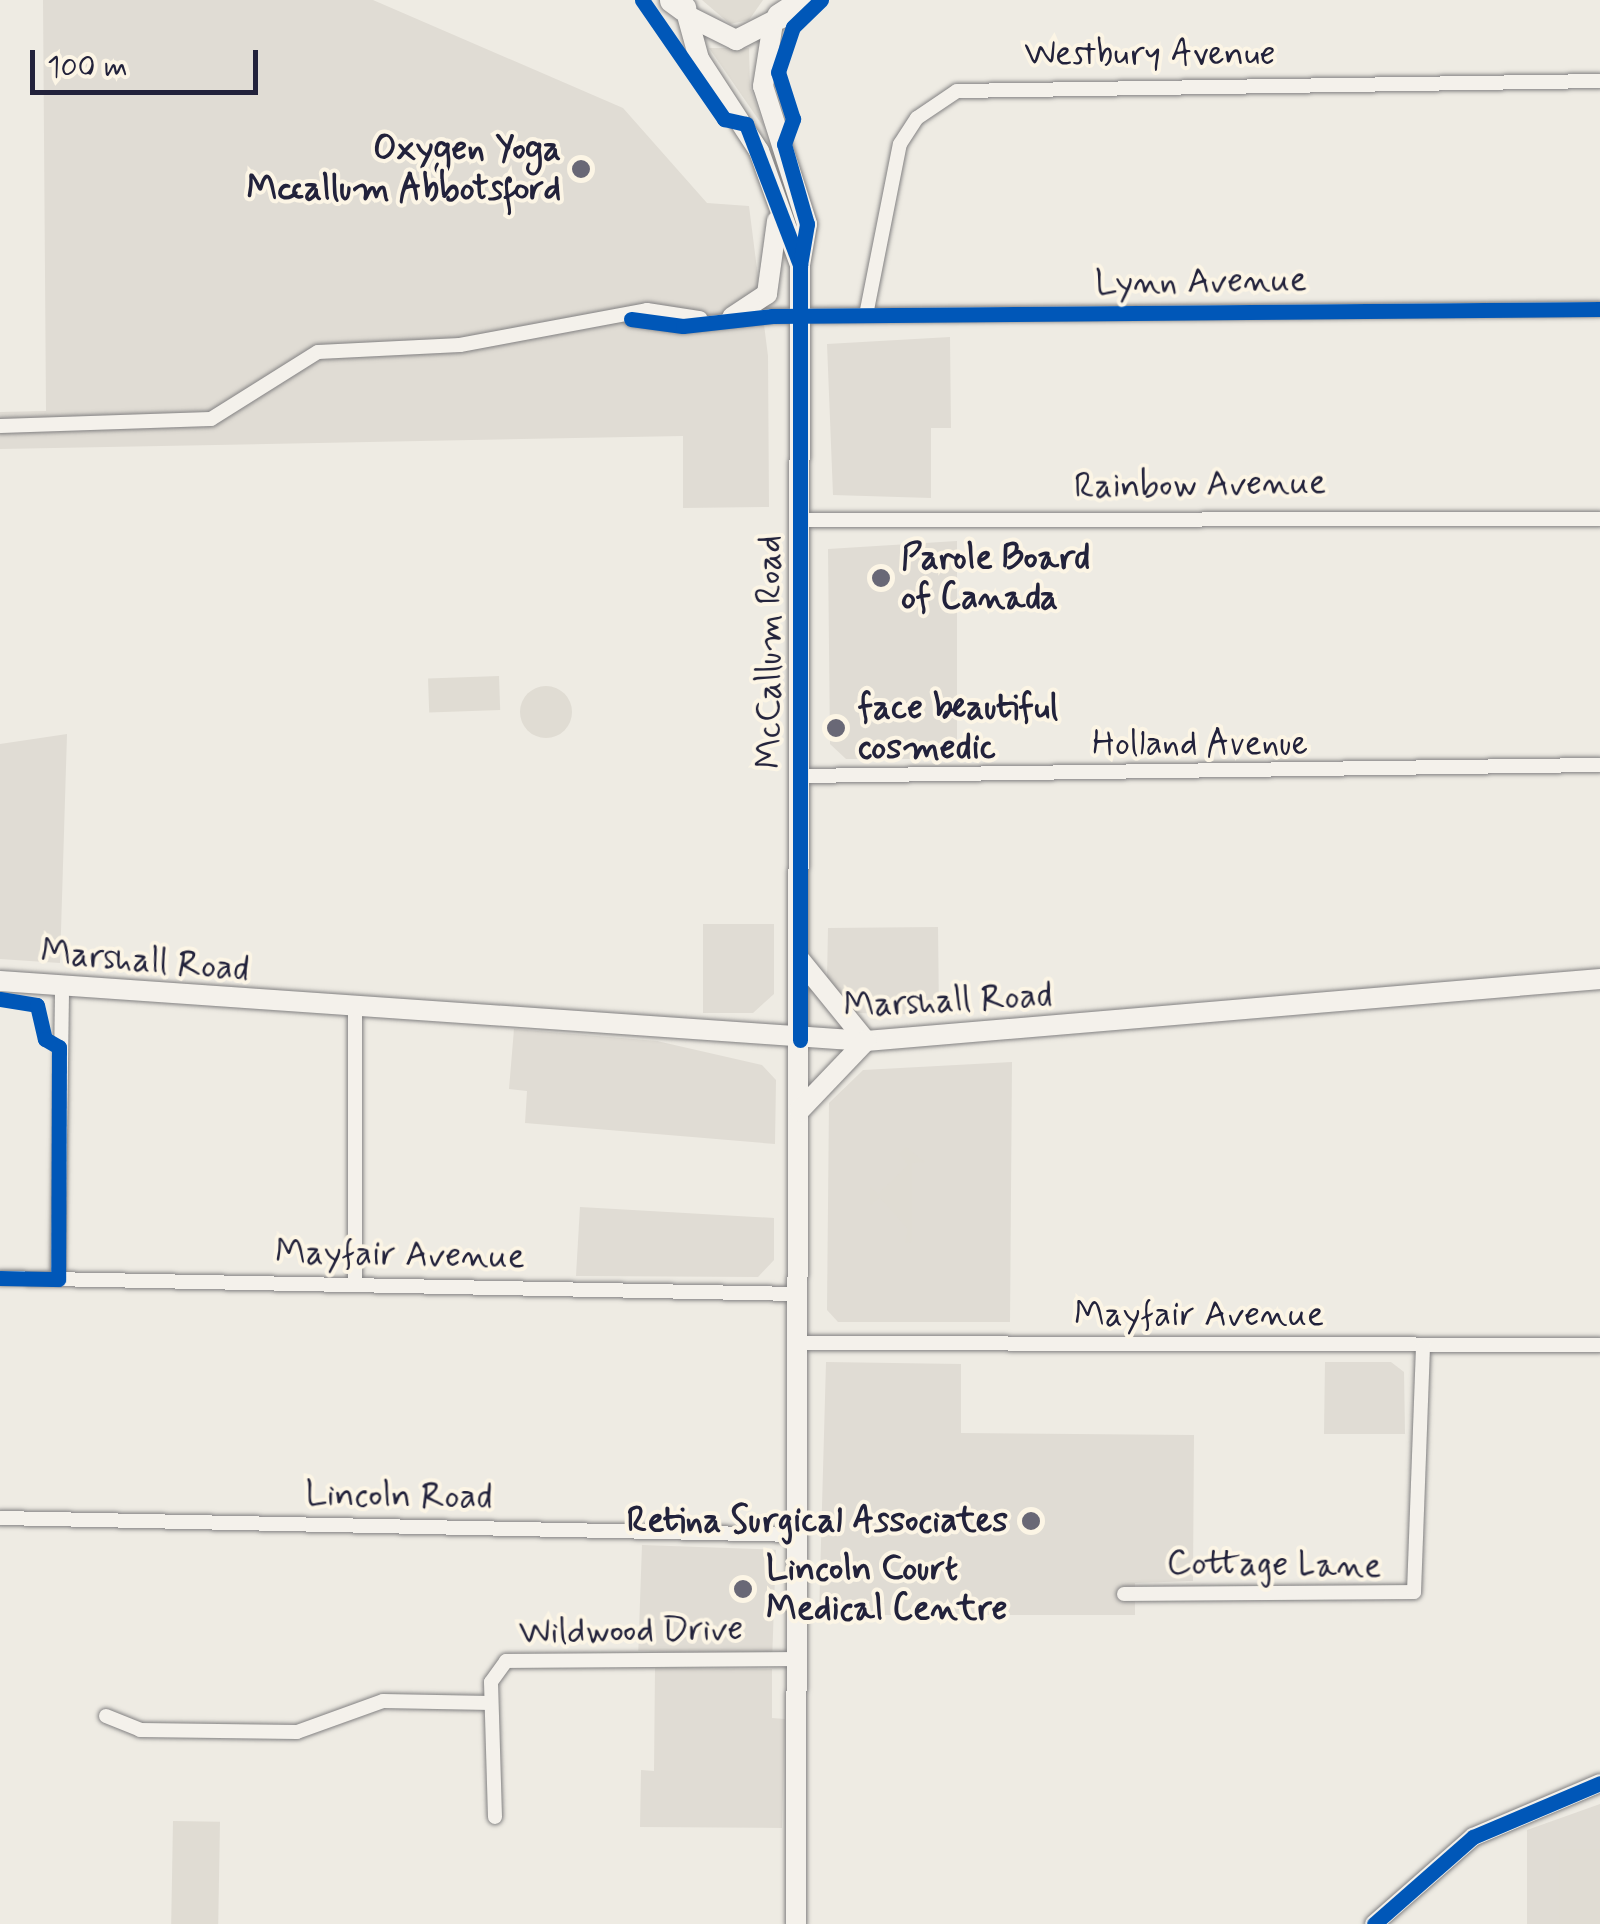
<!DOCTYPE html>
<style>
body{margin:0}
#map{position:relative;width:1600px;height:1924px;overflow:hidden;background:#eeebe3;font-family:Mynerve,sans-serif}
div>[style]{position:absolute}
.built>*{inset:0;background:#e0dcd4;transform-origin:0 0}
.green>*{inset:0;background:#e0dcd3;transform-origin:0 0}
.round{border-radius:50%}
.roads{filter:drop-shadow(0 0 2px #828182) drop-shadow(0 0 2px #828182)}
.minor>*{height:14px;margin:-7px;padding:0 7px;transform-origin:7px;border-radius:7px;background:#f4f1eb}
.tertiary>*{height:18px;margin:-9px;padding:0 9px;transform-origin:9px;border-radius:9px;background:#f4f1eb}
.secondary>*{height:20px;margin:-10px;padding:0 10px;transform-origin:10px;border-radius:10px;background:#f4f1eb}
.motorway>*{height:25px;margin:-12.5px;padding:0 12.5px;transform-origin:12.5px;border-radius:12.5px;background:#f4f1eb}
.cycleway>*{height:15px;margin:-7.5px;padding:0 7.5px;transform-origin:7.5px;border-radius:7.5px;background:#0057b8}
.dots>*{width:28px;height:28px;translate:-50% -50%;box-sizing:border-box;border:5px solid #fcf5e5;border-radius:50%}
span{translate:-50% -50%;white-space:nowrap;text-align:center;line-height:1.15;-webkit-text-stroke:8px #fcf5e5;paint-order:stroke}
.street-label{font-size:35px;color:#22223b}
.poi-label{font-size:35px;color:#22223b;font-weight:700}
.right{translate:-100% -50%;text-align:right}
.left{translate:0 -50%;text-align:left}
.scale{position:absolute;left:30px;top:50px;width:228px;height:45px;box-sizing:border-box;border:5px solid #22223b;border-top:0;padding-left:12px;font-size:30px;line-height:35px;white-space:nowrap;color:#22223b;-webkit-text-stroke:8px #fcf5e5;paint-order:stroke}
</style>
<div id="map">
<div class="built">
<i style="clip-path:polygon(43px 0,373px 0,623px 108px,707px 203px,749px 206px,768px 356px,769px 507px,683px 508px,683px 436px,0 449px,0 412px,46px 411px)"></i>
<i style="clip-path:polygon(950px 337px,951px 428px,931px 428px,931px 498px,833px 495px,827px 344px)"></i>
<i style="clip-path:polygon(957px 541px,957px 759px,846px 759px,830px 744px,828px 549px)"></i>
<i style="clip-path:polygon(67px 734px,60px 963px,0 959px,0 744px)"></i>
<i style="clip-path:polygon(703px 924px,774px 924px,774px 994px,753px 1013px,703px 1013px)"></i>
<i style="clip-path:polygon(938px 927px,939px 1015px,856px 1013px,827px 980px,828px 928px)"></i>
<i style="clip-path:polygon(514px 1029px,657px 1041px,762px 1065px,776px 1080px,775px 1144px,525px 1123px,527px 1091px,509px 1089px)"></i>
<i style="clip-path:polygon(1012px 1062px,1010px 1322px,838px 1322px,827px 1310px,829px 1103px,863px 1070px)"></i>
<i style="clip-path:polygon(580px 1207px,774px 1218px,774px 1260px,758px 1277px,576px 1276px)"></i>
<i style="clip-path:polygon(826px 1362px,961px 1364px,961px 1433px,1194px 1435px,1193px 1581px,1135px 1583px,1135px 1615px,819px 1615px)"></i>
<i style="clip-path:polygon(1325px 1362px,1391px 1362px,1404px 1372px,1405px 1434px,1324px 1434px)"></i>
<i style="left:642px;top:1545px;width:134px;height:106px;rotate:2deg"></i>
<i style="clip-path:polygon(655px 1668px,772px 1669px,772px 1718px,785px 1719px,782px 1828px,640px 1827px,641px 1770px,654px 1771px)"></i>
<i style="clip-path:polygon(1600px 1804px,1600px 1924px,1527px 1924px,1527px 1830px)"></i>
</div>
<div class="green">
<i style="clip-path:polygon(702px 0,763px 0,749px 20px,730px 24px)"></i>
<i style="clip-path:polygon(709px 48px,749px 48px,750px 87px,765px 129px)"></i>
<i style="left:499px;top:676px;width:34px;height:71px;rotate:88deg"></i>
<i class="round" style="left:520px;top:686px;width:52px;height:52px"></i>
<i style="clip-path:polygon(906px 1147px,925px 1162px,912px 1163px,912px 1242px,905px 1243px,908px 1229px,880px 1198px,870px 1205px,870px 1187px,878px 1194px,908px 1165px,899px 1154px)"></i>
<i style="left:173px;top:1821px;width:47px;height:103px;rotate:1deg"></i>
<i style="left:1559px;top:1849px;width:41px;height:75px"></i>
</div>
<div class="roads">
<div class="minor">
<i style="left:866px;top:315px;width:174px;rotate:-78.8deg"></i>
<i style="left:900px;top:144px;width:31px;rotate:-57deg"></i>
<i style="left:917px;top:118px;width:48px;rotate:-34deg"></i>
<i style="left:957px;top:91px;width:643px;rotate:-0.89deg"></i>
<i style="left:631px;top:319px;width:52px;rotate:7.7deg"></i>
<i style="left:683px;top:326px;width:90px;rotate:-6.4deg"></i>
<i style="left:772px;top:316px;width:828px;rotate:-0.48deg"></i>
<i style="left:0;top:426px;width:211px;rotate:-1.9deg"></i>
<i style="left:211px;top:419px;width:126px;rotate:-32.1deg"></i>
<i style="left:318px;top:352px;width:142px;rotate:-2.8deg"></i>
<i style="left:460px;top:345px;width:190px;rotate:-10.6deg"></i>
<i style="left:647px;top:310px;width:54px;rotate:8.6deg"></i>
<i style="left:800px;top:520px;width:800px;rotate:-0.07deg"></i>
<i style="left:800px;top:776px;width:800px;rotate:-0.79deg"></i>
<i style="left:0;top:1278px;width:798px;rotate:1.15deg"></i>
<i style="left:58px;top:1279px;width:292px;rotate:-89.2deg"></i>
<i style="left:355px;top:1283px;width:273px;rotate:-90deg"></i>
<i style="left:798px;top:1343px;width:802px;rotate:0.14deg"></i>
<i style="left:0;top:1518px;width:798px;rotate:1.22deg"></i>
<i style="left:1124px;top:1594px;width:290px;rotate:-0.4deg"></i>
<i style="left:1414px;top:1592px;width:246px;rotate:-87.9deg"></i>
<i style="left:106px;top:1716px;width:37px;rotate:22deg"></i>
<i style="left:140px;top:1730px;width:157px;rotate:0.7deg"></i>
<i style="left:297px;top:1732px;width:91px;rotate:-19.8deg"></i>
<i style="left:383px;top:1701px;width:108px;rotate:1.1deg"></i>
<i style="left:495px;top:1817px;width:135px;rotate:-91.7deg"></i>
<i style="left:491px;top:1682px;width:26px;rotate:-54deg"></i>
<i style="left:506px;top:1661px;width:291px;rotate:-0.4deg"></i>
</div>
<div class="tertiary">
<i style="left:1374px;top:1924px;width:132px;rotate:-41.3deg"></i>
<i style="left:1473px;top:1837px;width:138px;rotate:-23deg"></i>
</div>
<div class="secondary">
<i style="left:687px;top:15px;width:46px;rotate:74.7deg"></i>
<i style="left:699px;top:59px;width:110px;rotate:56.9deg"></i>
<i style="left:759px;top:151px;width:121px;rotate:70.2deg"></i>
<i style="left:688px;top:16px;width:54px;rotate:26.6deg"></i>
<i style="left:736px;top:40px;width:44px;rotate:-27.1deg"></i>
<i style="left:773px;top:23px;width:64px;rotate:99deg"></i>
<i style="left:763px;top:86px;width:145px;rotate:72.3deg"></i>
<i style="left:807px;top:224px;width:42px;rotate:99.7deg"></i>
<i style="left:800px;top:265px;width:1659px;rotate:90.14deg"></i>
<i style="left:732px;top:317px;width:42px;rotate:-33.3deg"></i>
<i style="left:767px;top:294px;width:74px;rotate:-82.2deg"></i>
<i style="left:801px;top:961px;width:103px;rotate:50.9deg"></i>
<i style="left:0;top:981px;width:868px;rotate:3.96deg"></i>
<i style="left:866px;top:1041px;width:737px;rotate:-4.83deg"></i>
<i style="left:799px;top:1111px;width:97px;rotate:-46.3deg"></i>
</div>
<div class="motorway">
<i style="left:672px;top:0;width:14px;rotate:36deg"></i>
<i style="left:779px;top:16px;width:30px;rotate:-33deg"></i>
</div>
</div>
<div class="cycleway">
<i style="left:642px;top:0;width:145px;rotate:55.4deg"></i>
<i style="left:724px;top:119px;width:23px;rotate:13deg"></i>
<i style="left:746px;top:124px;width:151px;rotate:69deg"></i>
<i style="left:631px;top:319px;width:52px;rotate:7.7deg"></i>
<i style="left:683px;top:326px;width:90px;rotate:-6.4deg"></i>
<i style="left:772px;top:316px;width:828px;rotate:-0.48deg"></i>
<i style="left:0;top:999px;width:37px;rotate:9deg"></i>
<i style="left:37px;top:1005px;width:35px;rotate:77deg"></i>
<i style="left:45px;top:1039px;width:16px;rotate:30deg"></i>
<i style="left:59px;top:1047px;width:232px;rotate:90.2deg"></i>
<i style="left:58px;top:1279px;width:58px;rotate:-179deg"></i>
<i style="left:800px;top:1040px;width:775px;rotate:-90deg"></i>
<i style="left:800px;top:265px;width:42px;rotate:-80.3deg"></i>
<i style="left:807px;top:224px;width:83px;rotate:-106deg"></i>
<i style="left:784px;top:144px;width:27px;rotate:-70deg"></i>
<i style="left:793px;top:119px;width:49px;rotate:-107.7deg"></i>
<i style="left:778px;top:72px;width:47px;rotate:-71.6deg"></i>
<i style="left:793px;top:27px;width:39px;rotate:-44deg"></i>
<i style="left:1374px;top:1924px;width:132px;rotate:-41.3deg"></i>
<i style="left:1473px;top:1837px;width:138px;rotate:-23deg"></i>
</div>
<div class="dots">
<i style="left:581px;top:169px;background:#696876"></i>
<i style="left:881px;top:578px;background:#696876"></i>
<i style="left:836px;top:728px;background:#696876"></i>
<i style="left:1031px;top:1521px;background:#696876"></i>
<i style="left:743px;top:1589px;background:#696876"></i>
</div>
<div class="street-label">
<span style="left:1150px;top:54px">Westbury Avenue</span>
<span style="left:1201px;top:282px;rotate:-1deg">Lynn Avenue</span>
<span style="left:1200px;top:485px;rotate:-1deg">Rainbow Avenue</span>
<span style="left:770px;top:652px;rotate:-90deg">McCallum Road</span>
<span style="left:1200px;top:744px">Holland Avenue</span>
<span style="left:145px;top:961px;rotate:5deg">Marshall Road</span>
<span style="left:948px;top:1001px;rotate:-3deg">Marshall Road</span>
<span style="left:400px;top:1255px;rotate:1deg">Mayfair Avenue</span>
<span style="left:1199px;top:1315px">Mayfair Avenue</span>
<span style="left:399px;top:1496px;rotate:1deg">Lincoln Road</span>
<span style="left:1274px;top:1565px;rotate:1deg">Cottage Lane</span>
<span style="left:631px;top:1631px;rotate:-1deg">Wildwood Drive</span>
</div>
<div class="poi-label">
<span class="right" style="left:561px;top:169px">Oxygen Yoga<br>Mccallum Abbotsford</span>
<span class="left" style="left:901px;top:578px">Parole Board<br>of Canada</span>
<span class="left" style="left:858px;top:728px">face beautiful<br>cosmedic</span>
<span class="right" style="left:1008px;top:1521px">Retina Surgical Associates</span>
<span class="left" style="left:766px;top:1589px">Lincoln Court<br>Medical Centre</span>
</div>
<div class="scale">100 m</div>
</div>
